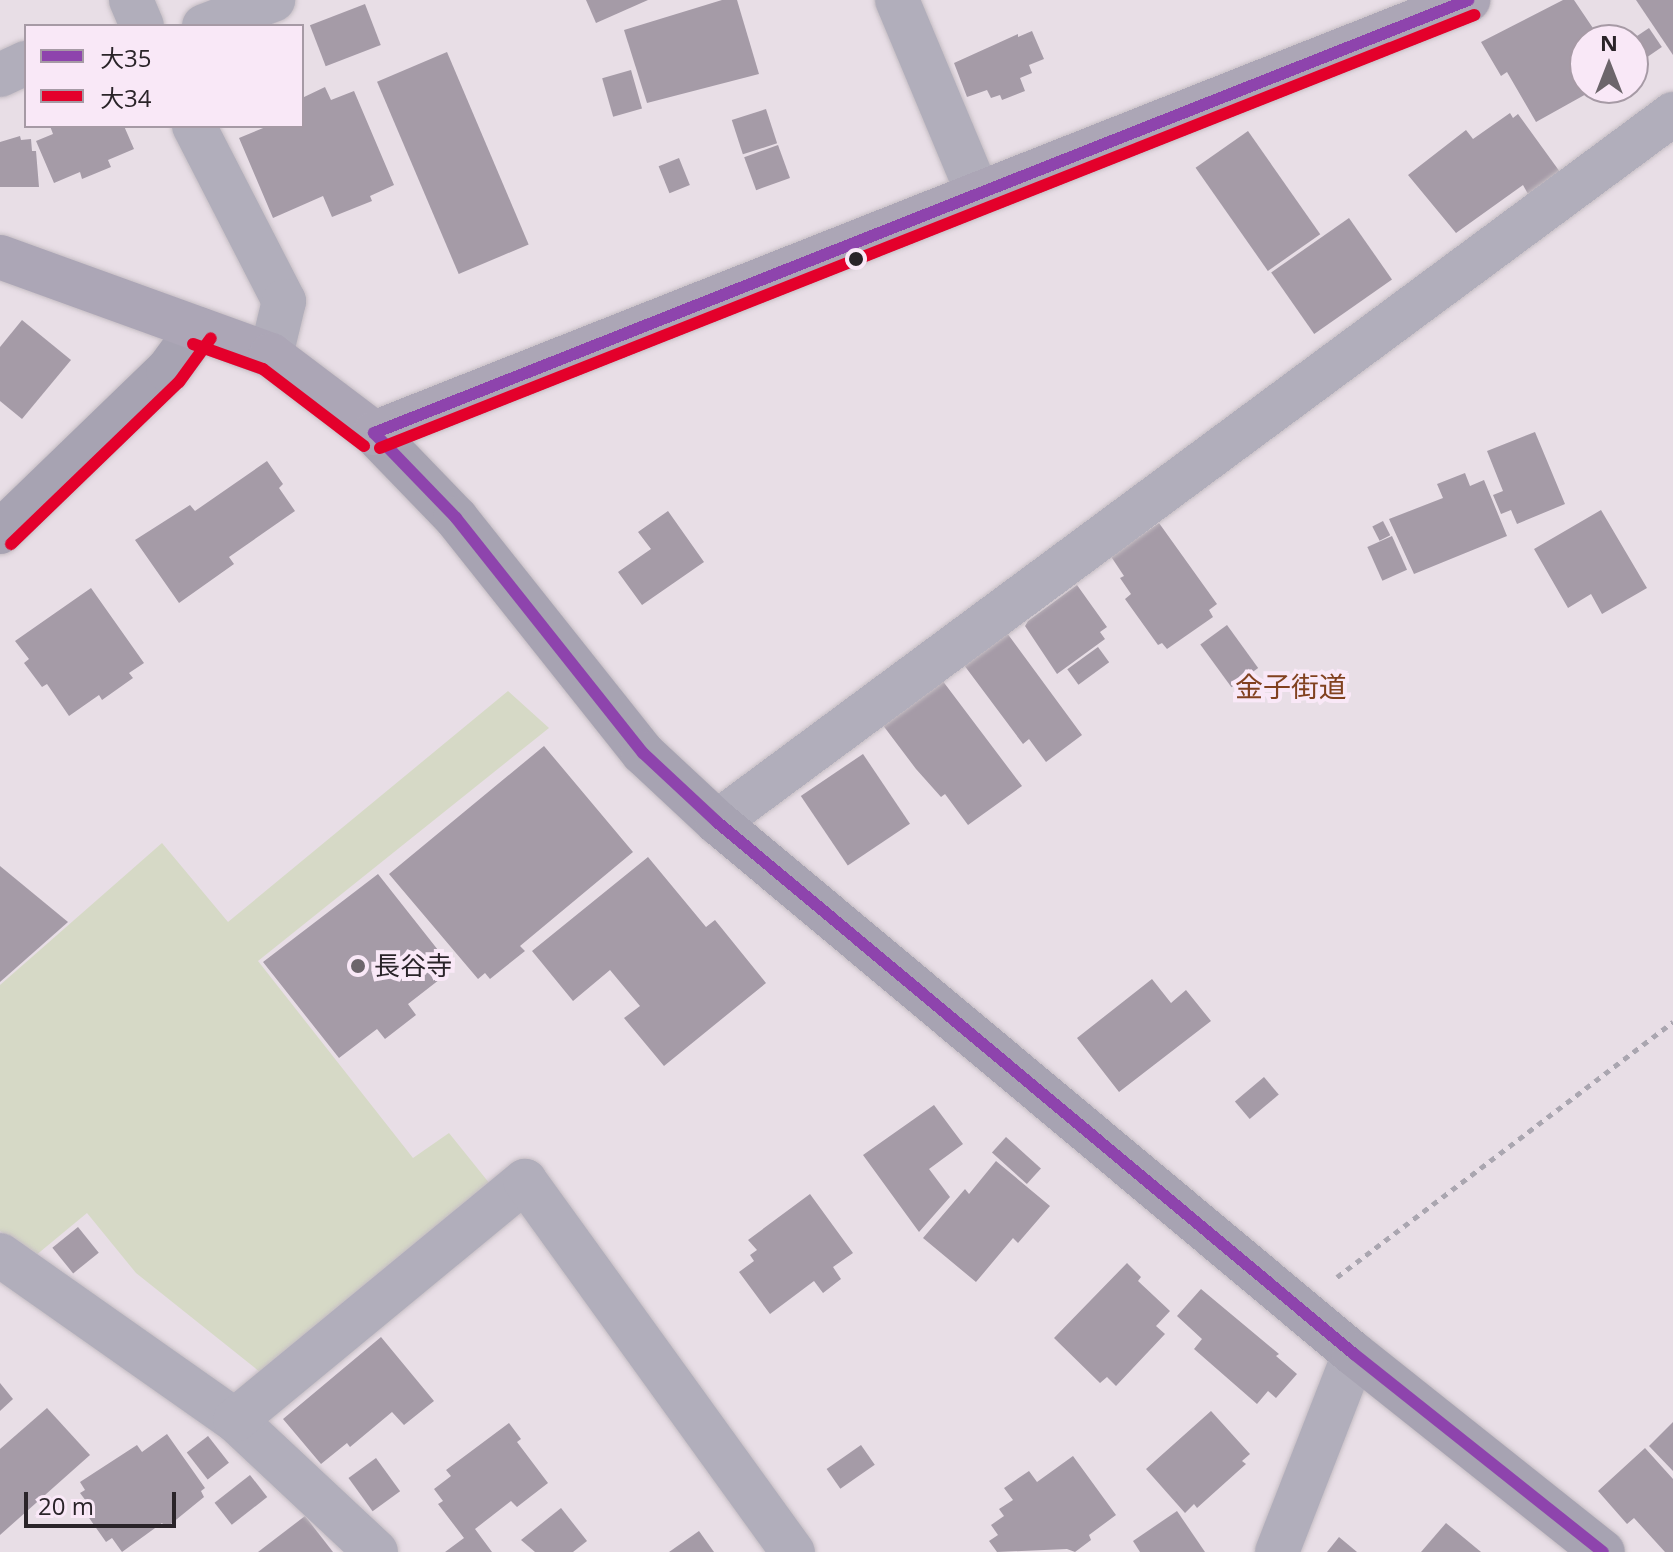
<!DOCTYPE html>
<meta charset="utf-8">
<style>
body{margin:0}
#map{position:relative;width:1673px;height:1552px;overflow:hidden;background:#e8dee6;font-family:"Open Sans","Noto Sans JP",sans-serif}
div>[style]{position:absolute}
.green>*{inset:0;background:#d6d9c6}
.building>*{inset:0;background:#a59ba7;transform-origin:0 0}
.path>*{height:5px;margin-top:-2.5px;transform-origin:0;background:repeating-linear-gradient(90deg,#aaa6b0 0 6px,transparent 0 12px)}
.roads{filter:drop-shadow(0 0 2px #c5bdc3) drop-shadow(0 0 2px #c5bdc3)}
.street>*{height:44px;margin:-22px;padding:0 22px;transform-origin:22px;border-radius:22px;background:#b1aebb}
.secondary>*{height:44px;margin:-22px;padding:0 22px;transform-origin:22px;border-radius:22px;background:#a7a3b2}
.primary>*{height:44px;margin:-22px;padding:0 22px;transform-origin:22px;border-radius:22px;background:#aca6b6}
.bus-1>*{height:12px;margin:-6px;padding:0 6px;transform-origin:6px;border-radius:6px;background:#8e44ad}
.bus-2>*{height:12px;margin:-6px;padding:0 6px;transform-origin:6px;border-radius:6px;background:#e4002b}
.dots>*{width:22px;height:22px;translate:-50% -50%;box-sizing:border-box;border:4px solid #f9e8f7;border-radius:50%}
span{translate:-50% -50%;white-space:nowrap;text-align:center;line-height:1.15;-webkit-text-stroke:8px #f9e8f7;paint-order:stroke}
.poi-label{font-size:26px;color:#2a2429}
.left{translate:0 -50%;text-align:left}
.neighbourhood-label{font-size:28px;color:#81411f}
.legend{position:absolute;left:24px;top:24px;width:280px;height:104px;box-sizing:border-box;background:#f9e8f7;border:2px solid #a69aa5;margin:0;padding:10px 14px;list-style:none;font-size:24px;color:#2a2429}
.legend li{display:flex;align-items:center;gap:16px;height:40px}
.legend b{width:40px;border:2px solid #a69aa5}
.north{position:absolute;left:1569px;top:24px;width:80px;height:80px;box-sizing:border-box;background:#f9e8f7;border:2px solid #a69aa5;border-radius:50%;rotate:0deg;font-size:22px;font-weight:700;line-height:32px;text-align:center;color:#2a2429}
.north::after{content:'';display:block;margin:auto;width:28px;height:36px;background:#6c656b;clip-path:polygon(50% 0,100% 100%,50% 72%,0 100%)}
.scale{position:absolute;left:24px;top:1492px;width:152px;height:36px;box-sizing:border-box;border:4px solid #2a2429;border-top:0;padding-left:10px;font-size:24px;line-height:28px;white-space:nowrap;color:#2a2429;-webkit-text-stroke:6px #f9e8f7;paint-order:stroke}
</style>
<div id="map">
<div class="green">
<i style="clip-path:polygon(508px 691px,549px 728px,258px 961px,413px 1158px,449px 1133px,490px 1184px,265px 1376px,136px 1273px,87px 1213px,35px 1256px,0 1231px,0 985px,162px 843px,228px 922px)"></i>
</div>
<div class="building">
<i style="clip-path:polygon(586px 0,648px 0,596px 23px)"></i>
<i style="clip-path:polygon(722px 0,737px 0,759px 74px,647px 103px,624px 30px)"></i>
<i style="clip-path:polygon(1563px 0,1574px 0,1601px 40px,1585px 40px,1585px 88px,1597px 88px,1536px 122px,1507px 72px,1501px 76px,1481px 42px)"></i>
<i style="clip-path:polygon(1636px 0,1673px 0,1673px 55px)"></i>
<i style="left:365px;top:4px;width:44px;height:59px;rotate:69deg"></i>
<i style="left:1649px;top:28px;width:23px;height:18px;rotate:56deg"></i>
<i style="clip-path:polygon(1032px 31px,1044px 59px,1029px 65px,1032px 73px,1020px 78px,1025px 91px,1002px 100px,1000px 95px,991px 98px,987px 90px,967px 97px,954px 63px,1018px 34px,1018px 37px)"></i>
<i style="left:447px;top:52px;width:209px;height:76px;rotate:67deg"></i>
<i style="left:631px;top:70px;width:40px;height:30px;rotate:74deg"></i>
<i style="clip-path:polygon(325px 87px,331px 100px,354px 91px,394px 185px,370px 196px,372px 201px,332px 217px,323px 196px,273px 218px,239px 138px,268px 126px,302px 126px,302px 98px)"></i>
<i style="left:766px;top:109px;width:36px;height:36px;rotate:72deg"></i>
<i style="clip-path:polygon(1510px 113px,1513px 118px,1518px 114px,1560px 172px,1528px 194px,1523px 185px,1456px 233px,1408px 175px,1466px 130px,1473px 139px)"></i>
<i style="clip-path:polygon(50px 126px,124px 126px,134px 149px,108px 160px,111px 167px,82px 179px,80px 172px,54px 183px,36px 141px,53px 134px)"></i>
<i style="left:1248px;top:131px;width:126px;height:64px;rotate:55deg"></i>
<i style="clip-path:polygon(20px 136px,21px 140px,31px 139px,32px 151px,36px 151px,39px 187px,0 187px,0 142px)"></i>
<i style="left:778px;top:145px;width:35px;height:36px;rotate:70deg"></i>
<i style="left:679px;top:158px;width:29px;height:22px;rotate:68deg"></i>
<i style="left:1349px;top:218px;width:75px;height:95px;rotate:55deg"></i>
<i style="clip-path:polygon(22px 320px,71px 360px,22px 419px,0 401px,0 347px)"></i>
<i style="clip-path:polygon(1535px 432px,1565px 504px,1517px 524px,1511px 510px,1501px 514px,1493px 495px,1503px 491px,1487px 451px)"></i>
<i style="clip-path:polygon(267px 461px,283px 484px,279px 488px,295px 511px,229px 557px,234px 564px,179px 603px,135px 540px,190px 505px,195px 511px)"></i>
<i style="clip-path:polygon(1465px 473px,1470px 486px,1484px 480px,1507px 536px,1414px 574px,1389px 519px,1443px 498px,1437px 484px)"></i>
<i style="clip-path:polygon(1601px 510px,1647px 588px,1602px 614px,1591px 594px,1568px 608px,1534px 549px)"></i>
<i style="clip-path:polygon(668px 511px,704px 562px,642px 605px,618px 572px,651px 549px,638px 532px)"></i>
<i style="left:1383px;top:521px;width:16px;height:12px;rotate:63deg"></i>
<i style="clip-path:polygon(1159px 523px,1217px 604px,1209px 610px,1213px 617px,1167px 649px,1162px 643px,1158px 645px,1125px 599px,1131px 594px,1120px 578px,1124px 576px,1108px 552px,1133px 534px,1137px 538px)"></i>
<i style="left:1392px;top:536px;width:37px;height:27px;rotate:66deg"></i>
<i style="clip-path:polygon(1077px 585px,1107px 627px,1100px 632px,1105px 639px,1057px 674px,1025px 626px,1028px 621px)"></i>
<i style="clip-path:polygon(91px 588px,144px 663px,129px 673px,133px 678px,102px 700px,99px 695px,69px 716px,47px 684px,42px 687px,24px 663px,29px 659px,15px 641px)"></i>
<i style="left:1227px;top:625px;width:53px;height:33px;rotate:54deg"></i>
<i style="clip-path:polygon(1007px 633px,1082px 735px,1046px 762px,1029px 739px,1023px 744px,964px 665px)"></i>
<i style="left:1098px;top:647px;width:19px;height:38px;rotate:54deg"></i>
<i style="clip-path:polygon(942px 680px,1022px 786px,968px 825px,945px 794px,941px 797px,916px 769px,882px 724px)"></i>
<i style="clip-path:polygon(544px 746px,633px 852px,520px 946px,525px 951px,490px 979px,485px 973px,478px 979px,389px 874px)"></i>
<i style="left:863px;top:754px;width:84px;height:75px;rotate:56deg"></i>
<i style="clip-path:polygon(648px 857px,706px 927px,715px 920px,766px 983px,664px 1066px,624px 1018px,640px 1006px,610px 970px,573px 1001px,532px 951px)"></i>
<i style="clip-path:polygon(0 866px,68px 922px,0 982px)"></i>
<i style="clip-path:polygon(378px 874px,453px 969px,408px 1004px,416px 1015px,385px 1039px,377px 1029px,339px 1058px,263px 962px)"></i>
<i style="clip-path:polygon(1152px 979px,1171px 1003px,1186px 990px,1211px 1021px,1119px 1092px,1077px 1038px)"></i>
<i style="left:1264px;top:1077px;width:23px;height:38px;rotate:50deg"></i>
<i style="clip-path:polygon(934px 1105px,963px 1144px,929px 1169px,950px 1197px,919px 1232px,863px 1155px)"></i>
<i style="left:1006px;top:1137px;width:47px;height:21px;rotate:42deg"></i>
<i style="clip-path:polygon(996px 1161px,1050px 1206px,1018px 1243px,1013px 1238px,976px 1282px,923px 1238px,965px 1189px,969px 1194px)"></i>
<i style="clip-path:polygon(810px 1194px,853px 1253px,833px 1267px,841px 1279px,823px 1293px,814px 1281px,770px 1314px,739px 1272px,754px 1261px,750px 1255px,757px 1250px,748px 1240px)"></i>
<i style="left:78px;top:1227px;width:33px;height:33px;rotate:51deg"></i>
<i style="clip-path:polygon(1127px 1263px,1141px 1277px,1138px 1281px,1170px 1311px,1156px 1326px,1165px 1334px,1116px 1386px,1107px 1377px,1100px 1383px,1054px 1338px)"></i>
<i style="clip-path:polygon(1201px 1289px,1279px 1354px,1276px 1356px,1297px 1374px,1276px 1398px,1268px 1391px,1257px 1404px,1194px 1349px,1202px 1339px,1177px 1316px)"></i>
<i style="clip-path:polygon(381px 1337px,434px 1401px,404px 1425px,392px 1412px,350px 1447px,347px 1443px,321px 1464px,283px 1419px)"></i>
<i style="clip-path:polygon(0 1383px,13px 1399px,0 1411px)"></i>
<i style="clip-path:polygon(47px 1408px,90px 1455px,0 1535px,0 1449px)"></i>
<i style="clip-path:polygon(1211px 1411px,1250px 1454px,1242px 1461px,1246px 1464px,1197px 1508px,1194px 1504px,1185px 1513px,1146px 1469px)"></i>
<i style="clip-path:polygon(1673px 1422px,1673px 1471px,1649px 1446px)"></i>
<i style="clip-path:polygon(509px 1423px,521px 1439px,517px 1442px,548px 1483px,517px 1507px,511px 1501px,475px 1529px,492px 1552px,445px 1552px,464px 1538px,438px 1504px,443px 1501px,434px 1489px,451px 1476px,446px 1470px)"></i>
<i style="clip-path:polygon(167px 1434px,205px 1488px,201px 1491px,204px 1497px,166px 1528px,162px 1523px,122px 1552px,112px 1538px,106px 1542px,80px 1505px,86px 1501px,80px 1493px,85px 1490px,80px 1482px,137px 1445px,142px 1452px)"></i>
<i style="left:208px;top:1436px;width:34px;height:27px;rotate:52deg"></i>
<i style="left:861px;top:1445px;width:24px;height:42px;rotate:55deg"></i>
<i style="clip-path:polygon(1645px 1448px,1673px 1479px,1673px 1552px,1665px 1552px,1634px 1518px,1627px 1524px,1598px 1491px)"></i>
<i style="clip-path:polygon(1073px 1456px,1116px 1515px,1089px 1535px,1091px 1540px,1075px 1552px,1067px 1549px,997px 1552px,989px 1541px,998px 1535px,991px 1525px,1004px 1516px,999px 1509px,1013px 1500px,1004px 1488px,1029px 1471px,1037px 1482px)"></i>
<i style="left:376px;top:1458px;width:41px;height:34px;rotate:54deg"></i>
<i style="left:250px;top:1475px;width:28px;height:45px;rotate:52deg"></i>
<i style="clip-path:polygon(561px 1508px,587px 1541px,573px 1552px,535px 1552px,521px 1540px)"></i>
<i style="clip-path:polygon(1177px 1511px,1205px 1552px,1140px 1552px,1133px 1541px)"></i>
<i style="clip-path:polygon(305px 1516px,333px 1552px,258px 1552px)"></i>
<i style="clip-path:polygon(1446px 1523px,1481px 1552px,1421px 1552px)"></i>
<i style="clip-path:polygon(699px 1531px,714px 1552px,669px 1552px)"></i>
<i style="clip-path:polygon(1339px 1537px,1357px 1552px,1327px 1552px)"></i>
</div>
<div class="path">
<i style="left:1337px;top:1277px;width:422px;rotate:-37.2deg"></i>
</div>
<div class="roads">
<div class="street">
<i style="left:131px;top:0;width:28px;rotate:67deg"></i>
<i style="left:897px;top:0;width:207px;rotate:67.3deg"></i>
<i style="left:204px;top:26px;width:74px;rotate:-20.6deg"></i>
<i style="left:0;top:75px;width:29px;rotate:-25deg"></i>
<i style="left:194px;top:126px;width:197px;rotate:62.8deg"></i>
<i style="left:284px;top:301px;width:56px;rotate:103.5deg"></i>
<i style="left:717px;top:822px;width:1190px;rotate:-36.52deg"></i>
<i style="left:0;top:1255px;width:287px;rotate:35.1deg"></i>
<i style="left:235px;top:1420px;width:193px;rotate:43.1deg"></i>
<i style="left:235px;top:1420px;width:376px;rotate:-39.5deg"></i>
<i style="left:525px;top:1181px;width:458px;rotate:54.2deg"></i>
<i style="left:1277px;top:1552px;width:212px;rotate:-68.7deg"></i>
</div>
<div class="secondary">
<i style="left:374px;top:433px;width:118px;rotate:46deg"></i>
<i style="left:456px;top:518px;width:300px;rotate:51.5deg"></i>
<i style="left:643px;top:753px;width:101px;rotate:43deg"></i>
<i style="left:717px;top:822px;width:830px;rotate:39.87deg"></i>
<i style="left:1354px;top:1354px;width:318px;rotate:38.5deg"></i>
<i style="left:0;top:532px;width:233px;rotate:-44deg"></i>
<i style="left:168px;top:370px;width:51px;rotate:-53.8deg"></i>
</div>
<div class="primary">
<i style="left:0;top:257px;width:288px;rotate:19.9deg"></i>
<i style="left:271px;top:355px;width:129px;rotate:37.1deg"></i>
<i style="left:374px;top:433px;width:1177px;rotate:-21.59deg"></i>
</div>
</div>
<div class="bus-1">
<i style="left:374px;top:433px;width:118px;rotate:46deg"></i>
<i style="left:456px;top:518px;width:300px;rotate:51.5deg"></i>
<i style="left:643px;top:753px;width:101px;rotate:43deg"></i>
<i style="left:717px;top:822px;width:830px;rotate:39.87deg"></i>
<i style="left:1354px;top:1354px;width:318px;rotate:38.5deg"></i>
<i style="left:374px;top:433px;width:1177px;rotate:-21.59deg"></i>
</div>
<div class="bus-2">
<i style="left:193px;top:344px;width:74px;rotate:19.7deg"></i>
<i style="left:263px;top:369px;width:127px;rotate:37.3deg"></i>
<i style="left:380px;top:448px;width:1177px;rotate:-21.59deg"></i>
<i style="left:11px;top:544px;width:233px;rotate:-44deg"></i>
<i style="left:179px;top:382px;width:54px;rotate:-54deg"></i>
</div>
<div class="dots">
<i style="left:856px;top:259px;background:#2a2429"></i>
<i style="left:358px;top:966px;background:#6c656b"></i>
</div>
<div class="poi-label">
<span class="left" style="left:374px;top:966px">長谷寺</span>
</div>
<div class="neighbourhood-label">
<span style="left:1291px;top:686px">金子街道</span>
</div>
<ul class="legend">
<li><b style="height:10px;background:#8e44ad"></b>大35</li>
<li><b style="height:10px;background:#e4002b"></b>大34</li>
</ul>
<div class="north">N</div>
<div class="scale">20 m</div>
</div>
